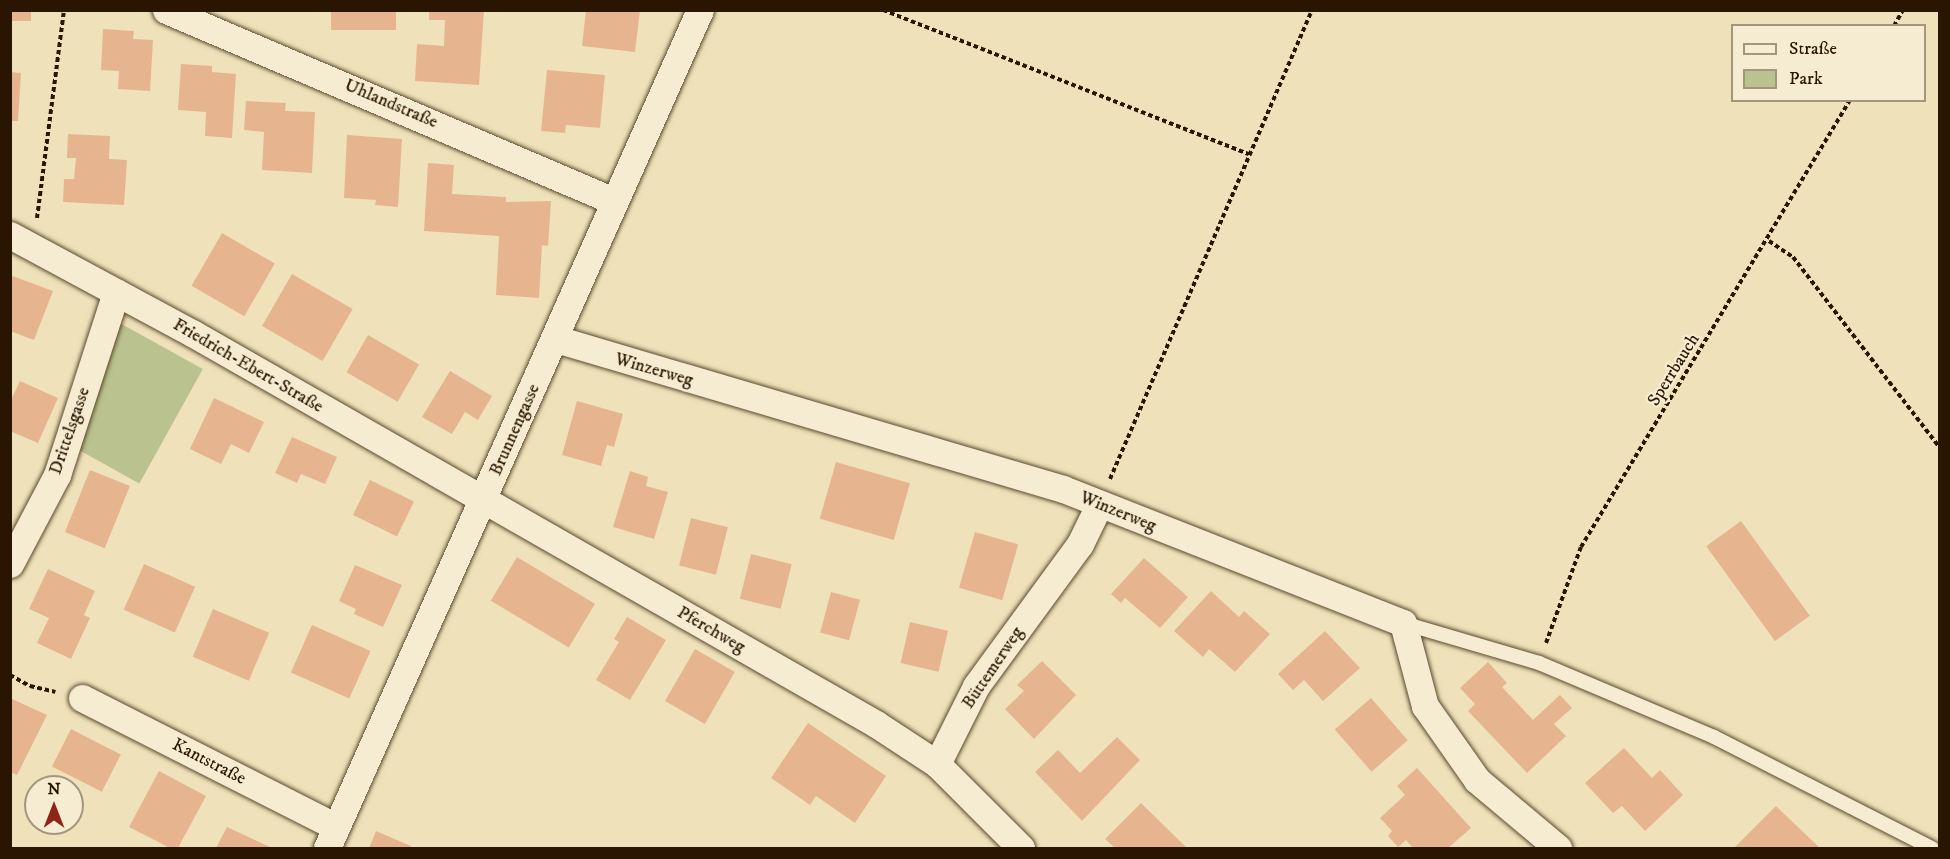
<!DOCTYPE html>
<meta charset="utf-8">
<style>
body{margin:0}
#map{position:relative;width:1950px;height:859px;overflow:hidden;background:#efe2ba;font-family:"IM FELL DW Pica",serif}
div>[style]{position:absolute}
.green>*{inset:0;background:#bac38f;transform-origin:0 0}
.building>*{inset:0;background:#e6b590;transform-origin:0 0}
.path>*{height:4px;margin-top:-2px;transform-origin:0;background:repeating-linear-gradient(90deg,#2a1600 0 4.5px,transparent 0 7.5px)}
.roads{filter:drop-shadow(0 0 2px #5b492e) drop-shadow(0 0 2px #5b492e)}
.lane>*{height:14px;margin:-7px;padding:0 7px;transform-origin:7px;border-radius:7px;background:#f5ecd2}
.street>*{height:27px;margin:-13.5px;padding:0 13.5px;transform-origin:13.5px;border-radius:13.5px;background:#f5ecd2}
span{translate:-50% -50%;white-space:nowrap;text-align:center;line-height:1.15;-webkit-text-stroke:4.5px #f5ecd2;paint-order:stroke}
.street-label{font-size:18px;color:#2a1600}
.frame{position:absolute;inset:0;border:12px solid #2a1600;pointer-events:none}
.legend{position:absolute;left:1731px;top:24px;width:195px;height:78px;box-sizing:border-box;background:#f5ecd2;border:2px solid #a4967e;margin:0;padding:8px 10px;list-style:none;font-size:18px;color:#2a1600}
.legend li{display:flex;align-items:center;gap:12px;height:30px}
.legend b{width:30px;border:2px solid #a4967e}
.north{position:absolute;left:24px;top:775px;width:60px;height:60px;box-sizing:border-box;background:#f5ecd2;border:2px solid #a4967e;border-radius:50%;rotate:0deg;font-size:16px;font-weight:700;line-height:24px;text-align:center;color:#2a1600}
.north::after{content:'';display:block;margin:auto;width:21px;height:27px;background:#8f2418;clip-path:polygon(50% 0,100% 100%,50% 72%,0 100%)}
</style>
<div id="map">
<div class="green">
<i style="left:118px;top:322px;width:97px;height:131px;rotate:29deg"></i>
</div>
<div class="building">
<i style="left:10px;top:10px;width:21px;height:11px"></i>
<i style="left:331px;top:10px;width:65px;height:20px"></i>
<i style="clip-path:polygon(429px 10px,484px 10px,479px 85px,415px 81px,417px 44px,444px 46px,445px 20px,429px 20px)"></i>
<i style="clip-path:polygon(586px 10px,640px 10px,635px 52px,582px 46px)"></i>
<i style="clip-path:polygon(103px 29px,134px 31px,133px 39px,153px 40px,150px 91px,118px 89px,119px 71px,101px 70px)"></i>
<i style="clip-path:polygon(181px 64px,212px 66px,212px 72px,236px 74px,232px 138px,205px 136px,206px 112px,178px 110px)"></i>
<i style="clip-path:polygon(547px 70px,605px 75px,600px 128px,566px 125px,565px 133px,541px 131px)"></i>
<i style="clip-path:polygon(10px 72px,21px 73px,18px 121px,10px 121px)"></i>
<i style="clip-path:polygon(246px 101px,286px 103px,285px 111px,315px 112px,312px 173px,262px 170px,264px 132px,244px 130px)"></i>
<i style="clip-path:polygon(68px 134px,110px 136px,109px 159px,127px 160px,124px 205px,63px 202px,64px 179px,74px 179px,76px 158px,67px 158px)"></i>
<i style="clip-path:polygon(347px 135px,402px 139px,398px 207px,375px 205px,376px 200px,344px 198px)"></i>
<i style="clip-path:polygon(428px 163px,454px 165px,452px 194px,506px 197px,506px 202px,551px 201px,548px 246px,542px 245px,539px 298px,496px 295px,499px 236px,424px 231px)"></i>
<i style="left:222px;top:233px;width:61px;height:61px;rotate:30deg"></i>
<i style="left:292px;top:274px;width:70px;height:60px;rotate:30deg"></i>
<i style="clip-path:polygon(10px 275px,53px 291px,34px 340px,10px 331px)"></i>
<i style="left:368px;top:335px;width:59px;height:43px;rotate:30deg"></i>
<i style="clip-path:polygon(450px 371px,492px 396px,478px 420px,465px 412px,452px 434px,422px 417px)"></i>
<i style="clip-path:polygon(20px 381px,58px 398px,38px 443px,10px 431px,10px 402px)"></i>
<i style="clip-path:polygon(214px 398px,264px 422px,249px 453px,231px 444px,221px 464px,190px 449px)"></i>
<i style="clip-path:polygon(577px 401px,623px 414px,614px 447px,607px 445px,601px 466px,562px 455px)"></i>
<i style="clip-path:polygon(292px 437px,337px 457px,325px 484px,301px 474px,297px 483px,275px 473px)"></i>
<i style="left:836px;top:462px;width:77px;height:59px;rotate:16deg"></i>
<i style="left:90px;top:470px;width:43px;height:67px;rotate:22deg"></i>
<i style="clip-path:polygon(630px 471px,648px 477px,646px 486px,668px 492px,654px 539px,613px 527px)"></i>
<i style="left:370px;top:480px;width:49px;height:39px;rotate:26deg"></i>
<i style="left:691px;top:518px;width:38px;height:49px;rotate:14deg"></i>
<i style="left:1741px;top:521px;width:117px;height:43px;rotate:54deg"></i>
<i style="left:975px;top:532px;width:45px;height:58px;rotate:16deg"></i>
<i style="left:751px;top:554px;width:42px;height:46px;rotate:14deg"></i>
<i style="left:517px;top:557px;width:91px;height:51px;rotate:31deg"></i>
<i style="clip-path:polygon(1144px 558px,1188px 597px,1160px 628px,1125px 598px,1121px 603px,1111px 594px)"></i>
<i style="left:144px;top:564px;width:56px;height:50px;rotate:24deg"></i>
<i style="clip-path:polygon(355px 565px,402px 585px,383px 627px,354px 614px,356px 609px,339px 601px)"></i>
<i style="clip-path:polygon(48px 569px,95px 591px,84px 615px,90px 618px,71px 659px,37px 643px,49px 618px,29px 609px)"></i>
<i style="clip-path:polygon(1211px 591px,1239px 617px,1244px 611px,1270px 634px,1235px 672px,1209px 649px,1203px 657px,1174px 631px)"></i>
<i style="left:831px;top:592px;width:30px;height:42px;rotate:15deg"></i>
<i style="left:213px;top:609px;width:61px;height:52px;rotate:23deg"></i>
<i style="clip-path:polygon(627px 617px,666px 640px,630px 700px,596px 680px,619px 642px,614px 639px)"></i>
<i style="left:910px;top:622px;width:39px;height:42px;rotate:13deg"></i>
<i style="left:312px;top:625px;width:64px;height:52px;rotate:24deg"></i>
<i style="clip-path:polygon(1325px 631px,1360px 668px,1323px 701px,1304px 680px,1293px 690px,1278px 674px)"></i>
<i style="left:695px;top:649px;width:46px;height:60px;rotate:30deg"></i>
<i style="clip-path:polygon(1042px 661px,1076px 695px,1034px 739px,1005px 709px,1024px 691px,1017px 685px)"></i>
<i style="clip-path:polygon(1488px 662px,1507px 683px,1502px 687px,1533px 720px,1560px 695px,1572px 708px,1554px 724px,1566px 736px,1527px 773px,1468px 711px,1475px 704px,1460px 688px)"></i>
<i style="clip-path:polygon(10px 698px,47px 715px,17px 775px,10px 772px)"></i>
<i style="left:1371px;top:698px;width:56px;height:48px;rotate:49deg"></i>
<i style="clip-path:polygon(808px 723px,886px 776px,855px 823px,816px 796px,810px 805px,771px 778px)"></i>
<i style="left:71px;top:729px;width:56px;height:42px;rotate:27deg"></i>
<i style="clip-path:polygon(1117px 737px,1140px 760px,1082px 821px,1035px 772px,1058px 750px,1080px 773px)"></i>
<i style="clip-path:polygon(1624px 748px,1652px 778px,1660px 770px,1683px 795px,1645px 831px,1622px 806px,1613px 813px,1585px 783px)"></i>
<i style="clip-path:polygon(1417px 768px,1471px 828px,1448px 848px,1413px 848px,1406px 840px,1398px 847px,1388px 836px,1392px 831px,1380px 818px,1405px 795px,1397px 786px)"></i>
<i style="clip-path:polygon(159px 771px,206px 796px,178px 848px,170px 848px,129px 827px)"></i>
<i style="clip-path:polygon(1141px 803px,1187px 848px,1115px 848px,1105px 839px)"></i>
<i style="clip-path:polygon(1776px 806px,1820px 848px,1734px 848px)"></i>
<i style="clip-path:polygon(227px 827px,272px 848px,216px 848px)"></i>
<i style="clip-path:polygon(376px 831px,411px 846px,410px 848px,369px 848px)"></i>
</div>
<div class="path">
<i style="left:883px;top:10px;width:393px;rotate:21.5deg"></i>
<i style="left:1894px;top:26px;width:18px;rotate:-61deg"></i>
<i style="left:37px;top:218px;width:210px;rotate:-82.6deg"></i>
<i style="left:1769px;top:241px;width:29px;rotate:34deg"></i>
<i style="left:1793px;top:257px;width:241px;rotate:52.4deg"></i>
<i style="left:1110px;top:479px;width:511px;rotate:-66.7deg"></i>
<i style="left:1546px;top:643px;width:102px;rotate:-70deg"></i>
<i style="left:1581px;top:547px;width:522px;rotate:-58.96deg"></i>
<i style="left:10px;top:675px;width:23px;rotate:29deg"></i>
<i style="left:30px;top:686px;width:26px;rotate:13deg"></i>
</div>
<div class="roads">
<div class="lane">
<i style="left:1403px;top:623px;width:142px;rotate:16.4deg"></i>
<i style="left:1539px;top:663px;width:190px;rotate:22.9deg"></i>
<i style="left:1714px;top:737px;width:245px;rotate:27deg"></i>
</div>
<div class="street">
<i style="left:166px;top:10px;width:487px;rotate:23.1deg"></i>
<i style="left:10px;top:235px;width:207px;rotate:28.3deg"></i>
<i style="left:192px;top:333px;width:788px;rotate:29.75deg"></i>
<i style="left:876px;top:724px;width:73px;rotate:33.3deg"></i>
<i style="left:937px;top:764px;width:119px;rotate:45deg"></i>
<i style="left:556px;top:339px;width:529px;rotate:16.48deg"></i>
<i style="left:1063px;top:489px;width:365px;rotate:21.5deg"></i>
<i style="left:1403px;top:623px;width:86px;rotate:75.2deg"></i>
<i style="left:1425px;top:706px;width:90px;rotate:54.9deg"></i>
<i style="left:1477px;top:780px;width:106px;rotate:40deg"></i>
<i style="left:10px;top:564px;width:101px;rotate:-62.2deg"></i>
<i style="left:57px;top:475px;width:192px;rotate:-72.1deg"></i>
<i style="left:82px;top:698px;width:285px;rotate:26.9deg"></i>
<i style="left:937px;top:764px;width:87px;rotate:-63.4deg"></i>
<i style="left:976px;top:686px;width:176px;rotate:-53.8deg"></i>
<i style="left:1080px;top:544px;width:43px;rotate:-64deg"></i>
<i style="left:327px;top:848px;width:917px;rotate:-66.01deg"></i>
</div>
</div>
<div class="street-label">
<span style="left:391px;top:104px;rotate:23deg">Uhlandstraße</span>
<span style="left:248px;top:366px;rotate:30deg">Friedrich-Ebert-Straße</span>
<span style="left:654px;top:370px;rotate:16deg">Winzerweg</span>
<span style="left:1674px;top:370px;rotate:-58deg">Sperrbauch</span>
<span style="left:515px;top:430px;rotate:-66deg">Brunnengasse</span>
<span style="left:70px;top:431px;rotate:-71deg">Drittelsgasse</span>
<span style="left:1118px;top:512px;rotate:22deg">Winzerweg</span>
<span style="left:711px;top:630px;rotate:30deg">Pferchweg</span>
<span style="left:993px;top:668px;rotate:-56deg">Büttemerweg</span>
<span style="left:209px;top:762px;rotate:27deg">Kantstraße</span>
</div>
<div class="frame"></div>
<ul class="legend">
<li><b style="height:8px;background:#f5ecd2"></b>Straße</li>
<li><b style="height:16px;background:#bac38f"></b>Park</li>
</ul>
<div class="north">N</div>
</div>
